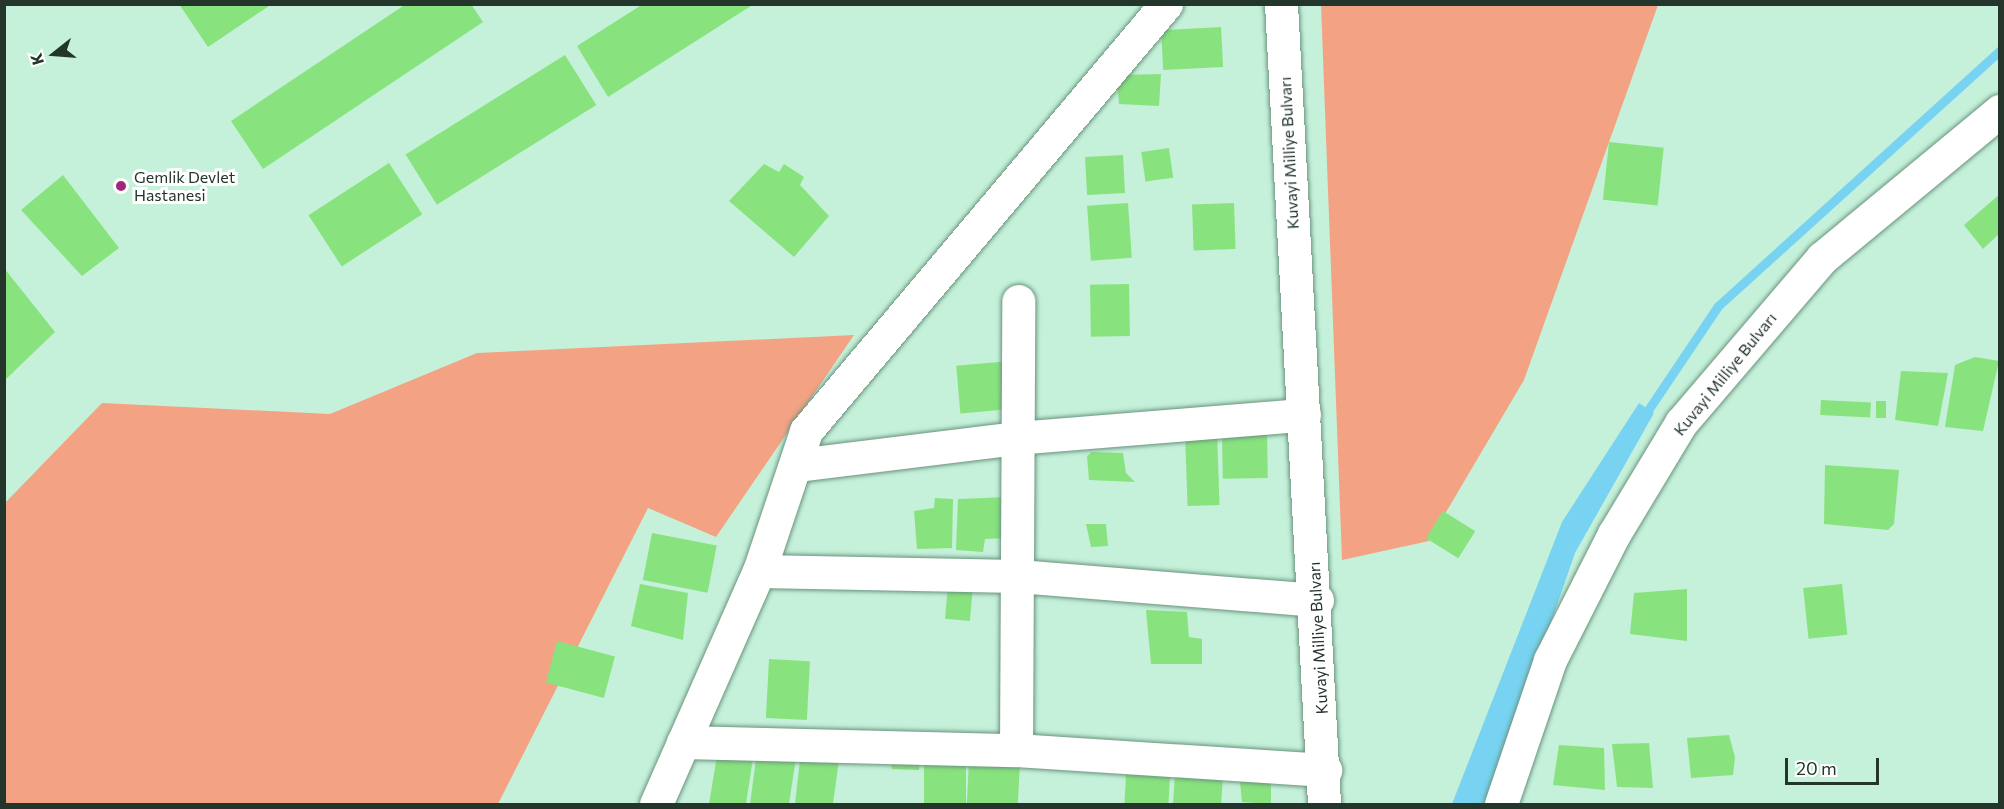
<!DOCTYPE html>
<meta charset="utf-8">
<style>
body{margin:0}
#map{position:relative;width:2004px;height:809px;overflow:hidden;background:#c5f1da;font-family:Commissioner,sans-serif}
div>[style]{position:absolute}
.green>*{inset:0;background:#f3a384}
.water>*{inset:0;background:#77d3f1}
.stream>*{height:9px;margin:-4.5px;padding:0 4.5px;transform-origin:4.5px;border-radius:4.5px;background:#77d3f1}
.building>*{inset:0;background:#88e37e;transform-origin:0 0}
.roads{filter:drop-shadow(0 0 2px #6a937e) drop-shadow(0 0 2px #6a937e)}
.minor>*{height:33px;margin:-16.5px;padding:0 16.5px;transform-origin:16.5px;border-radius:16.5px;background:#fff}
.dots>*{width:16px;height:16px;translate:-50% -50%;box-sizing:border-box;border:3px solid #fff;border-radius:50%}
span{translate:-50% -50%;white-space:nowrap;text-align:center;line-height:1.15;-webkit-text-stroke:6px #fff;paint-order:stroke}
.street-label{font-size:16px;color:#24352c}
.poi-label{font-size:16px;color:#24352c}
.left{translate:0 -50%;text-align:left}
.frame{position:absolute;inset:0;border:6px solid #24352c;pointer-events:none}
.north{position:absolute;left:24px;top:24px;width:60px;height:60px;-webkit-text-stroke:4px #fff;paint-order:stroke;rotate:253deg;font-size:16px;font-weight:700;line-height:24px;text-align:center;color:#24352c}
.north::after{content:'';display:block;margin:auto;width:21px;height:27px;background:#24352c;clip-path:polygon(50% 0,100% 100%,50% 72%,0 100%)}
.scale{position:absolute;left:1785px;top:758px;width:94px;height:27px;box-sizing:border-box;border:3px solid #24352c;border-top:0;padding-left:8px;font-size:18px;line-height:21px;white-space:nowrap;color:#24352c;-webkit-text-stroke:4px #fff;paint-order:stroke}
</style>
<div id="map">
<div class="green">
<i style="clip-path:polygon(1321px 5px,1658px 5px,1524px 380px,1429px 541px,1342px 560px)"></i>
<i style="clip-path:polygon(854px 335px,716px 537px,648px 508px,498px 804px,5px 804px,4px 504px,102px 403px,330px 414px,477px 353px)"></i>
</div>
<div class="water">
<i style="clip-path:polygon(1639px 403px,1654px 413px,1575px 553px,1488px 804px,1452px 804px,1562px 522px)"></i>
</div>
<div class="stream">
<i style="left:1642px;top:419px;width:136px;rotate:-56.1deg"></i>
<i style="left:1718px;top:306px;width:381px;rotate:-42.2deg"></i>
</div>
<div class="building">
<i style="clip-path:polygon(179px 4px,272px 4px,208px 47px)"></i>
<i style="clip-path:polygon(406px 4px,471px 4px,483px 22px,263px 169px,231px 121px)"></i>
<i style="clip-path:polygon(643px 4px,754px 4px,608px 97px,577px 46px)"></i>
<i style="left:1221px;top:27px;width:40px;height:60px;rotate:87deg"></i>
<i style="left:565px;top:55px;width:59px;height:188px;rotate:58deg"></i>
<i style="clip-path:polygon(1161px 74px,1159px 106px,1119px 104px,1117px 82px,1122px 75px)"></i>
<i style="left:1609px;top:142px;width:55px;height:58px;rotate:6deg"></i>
<i style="left:1169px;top:148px;width:30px;height:28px;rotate:82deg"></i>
<i style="left:1123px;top:155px;width:38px;height:38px;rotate:87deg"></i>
<i style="left:389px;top:163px;width:61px;height:96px;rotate:57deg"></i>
<i style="clip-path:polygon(764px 164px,779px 172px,784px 164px,804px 177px,800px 185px,829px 216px,794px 257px,729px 201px)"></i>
<i style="clip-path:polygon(63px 175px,119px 248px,82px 276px,21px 210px)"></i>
<i style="clip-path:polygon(2000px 194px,2000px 233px,1983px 249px,1964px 225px)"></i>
<i style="left:1128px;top:203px;width:55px;height:41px;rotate:86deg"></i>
<i style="left:1234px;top:203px;width:46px;height:42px;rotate:88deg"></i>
<i style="clip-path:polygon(4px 268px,55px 332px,4px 381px)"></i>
<i style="left:1129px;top:284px;width:52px;height:39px;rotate:89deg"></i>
<i style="clip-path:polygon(1975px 357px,1999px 361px,1983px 431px,1945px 427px,1955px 365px)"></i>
<i style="left:1010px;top:361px;width:48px;height:54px;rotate:85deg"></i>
<i style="clip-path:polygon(1901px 371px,1948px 373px,1938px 426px,1895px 420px)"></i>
<i style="left:1821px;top:400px;width:50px;height:15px;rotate:3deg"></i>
<i style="left:1886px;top:401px;width:17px;height:10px;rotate:90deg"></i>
<i style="left:1217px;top:432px;width:73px;height:32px;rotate:88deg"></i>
<i style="left:1267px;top:432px;width:46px;height:45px;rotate:89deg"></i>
<i style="clip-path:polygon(1092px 452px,1123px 453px,1126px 473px,1135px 482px,1089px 480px,1087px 456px)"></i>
<i style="clip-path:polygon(1825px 465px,1899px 470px,1894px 524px,1888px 530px,1824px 524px)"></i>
<i style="clip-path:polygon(1009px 497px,1009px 538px,985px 539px,983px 552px,956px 550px,958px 499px)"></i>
<i style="clip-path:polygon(935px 498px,953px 499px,952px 548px,917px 549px,914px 511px,934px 508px)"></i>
<i style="left:1443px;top:511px;width:38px;height:32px;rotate:32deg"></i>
<i style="clip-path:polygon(1086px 524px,1106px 524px,1108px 546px,1091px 547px)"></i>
<i style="left:652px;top:533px;width:66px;height:48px;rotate:11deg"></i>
<i style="clip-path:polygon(640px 584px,688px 593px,683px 640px,631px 626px)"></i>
<i style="left:1842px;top:584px;width:51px;height:39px;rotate:84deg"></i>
<i style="left:948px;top:585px;width:25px;height:34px;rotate:5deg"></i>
<i style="clip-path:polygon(1687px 589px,1687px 641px,1630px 634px,1634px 593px)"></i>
<i style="clip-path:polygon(1146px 610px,1187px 612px,1189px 637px,1202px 639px,1202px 664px,1151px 664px)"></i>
<i style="left:557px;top:641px;width:60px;height:43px;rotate:15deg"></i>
<i style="left:769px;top:659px;width:41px;height:59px;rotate:3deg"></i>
<i style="clip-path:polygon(1729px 735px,1735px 757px,1733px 775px,1691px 778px,1687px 738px)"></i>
<i style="clip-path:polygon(1649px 743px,1653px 788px,1617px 787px,1612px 744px)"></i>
<i style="clip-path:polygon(1559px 745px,1604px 748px,1605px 790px,1553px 785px)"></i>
<i style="clip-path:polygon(717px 756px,753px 758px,746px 804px,709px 804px)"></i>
<i style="clip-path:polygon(796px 758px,789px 804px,750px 804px,756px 759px)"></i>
<i style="clip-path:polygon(890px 759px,920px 761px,919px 770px,892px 769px)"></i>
<i style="clip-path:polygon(800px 760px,839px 760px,833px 804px,795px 804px)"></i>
<i style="left:924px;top:760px;width:42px;height:44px"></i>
<i style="left:969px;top:761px;width:51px;height:43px;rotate:3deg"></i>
<i style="left:1126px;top:774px;width:44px;height:30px;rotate:3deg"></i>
<i style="left:1175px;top:775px;width:48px;height:29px;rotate:4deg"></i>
<i style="clip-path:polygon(1240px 782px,1271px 782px,1271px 804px,1242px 802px)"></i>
</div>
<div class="roads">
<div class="minor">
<i style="left:1281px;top:4px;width:801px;rotate:86.92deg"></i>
<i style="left:796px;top:465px;width:221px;rotate:-7deg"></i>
<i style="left:1015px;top:438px;width:290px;rotate:-4.6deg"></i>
<i style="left:759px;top:571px;width:259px;rotate:1.1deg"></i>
<i style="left:1018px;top:576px;width:300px;rotate:4.6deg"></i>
<i style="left:683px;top:742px;width:333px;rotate:1.4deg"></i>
<i style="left:1016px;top:750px;width:310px;rotate:3.7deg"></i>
<i style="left:1016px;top:750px;width:449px;rotate:-89.7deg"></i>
<i style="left:656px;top:804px;width:255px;rotate:-66.2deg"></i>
<i style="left:759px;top:571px;width:148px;rotate:-71.4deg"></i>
<i style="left:806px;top:431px;width:559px;rotate:-49.87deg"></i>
<i style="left:1501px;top:804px;width:152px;rotate:-71.2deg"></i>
<i style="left:1550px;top:660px;width:141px;rotate:-63.1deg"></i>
<i style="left:1614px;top:534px;width:130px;rotate:-58.9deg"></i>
<i style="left:1681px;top:423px;width:217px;rotate:-49.5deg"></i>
<i style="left:1822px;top:258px;width:231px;rotate:-39.6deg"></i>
</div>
</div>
<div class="dots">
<i style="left:121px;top:186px;background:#a1277e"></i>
</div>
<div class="street-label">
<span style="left:1289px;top:153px;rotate:-93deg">Kuvayi Milliye Bulvarı</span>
<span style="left:1725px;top:374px;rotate:-51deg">Kuvayi Milliye Bulvarı</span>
<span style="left:1318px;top:638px;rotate:-93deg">Kuvayi Milliye Bulvarı</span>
</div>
<div class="poi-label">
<span class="left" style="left:134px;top:186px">Gemlik Devlet<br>Hastanesi</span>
</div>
<div class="frame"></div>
<div class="north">K</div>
<div class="scale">20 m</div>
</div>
